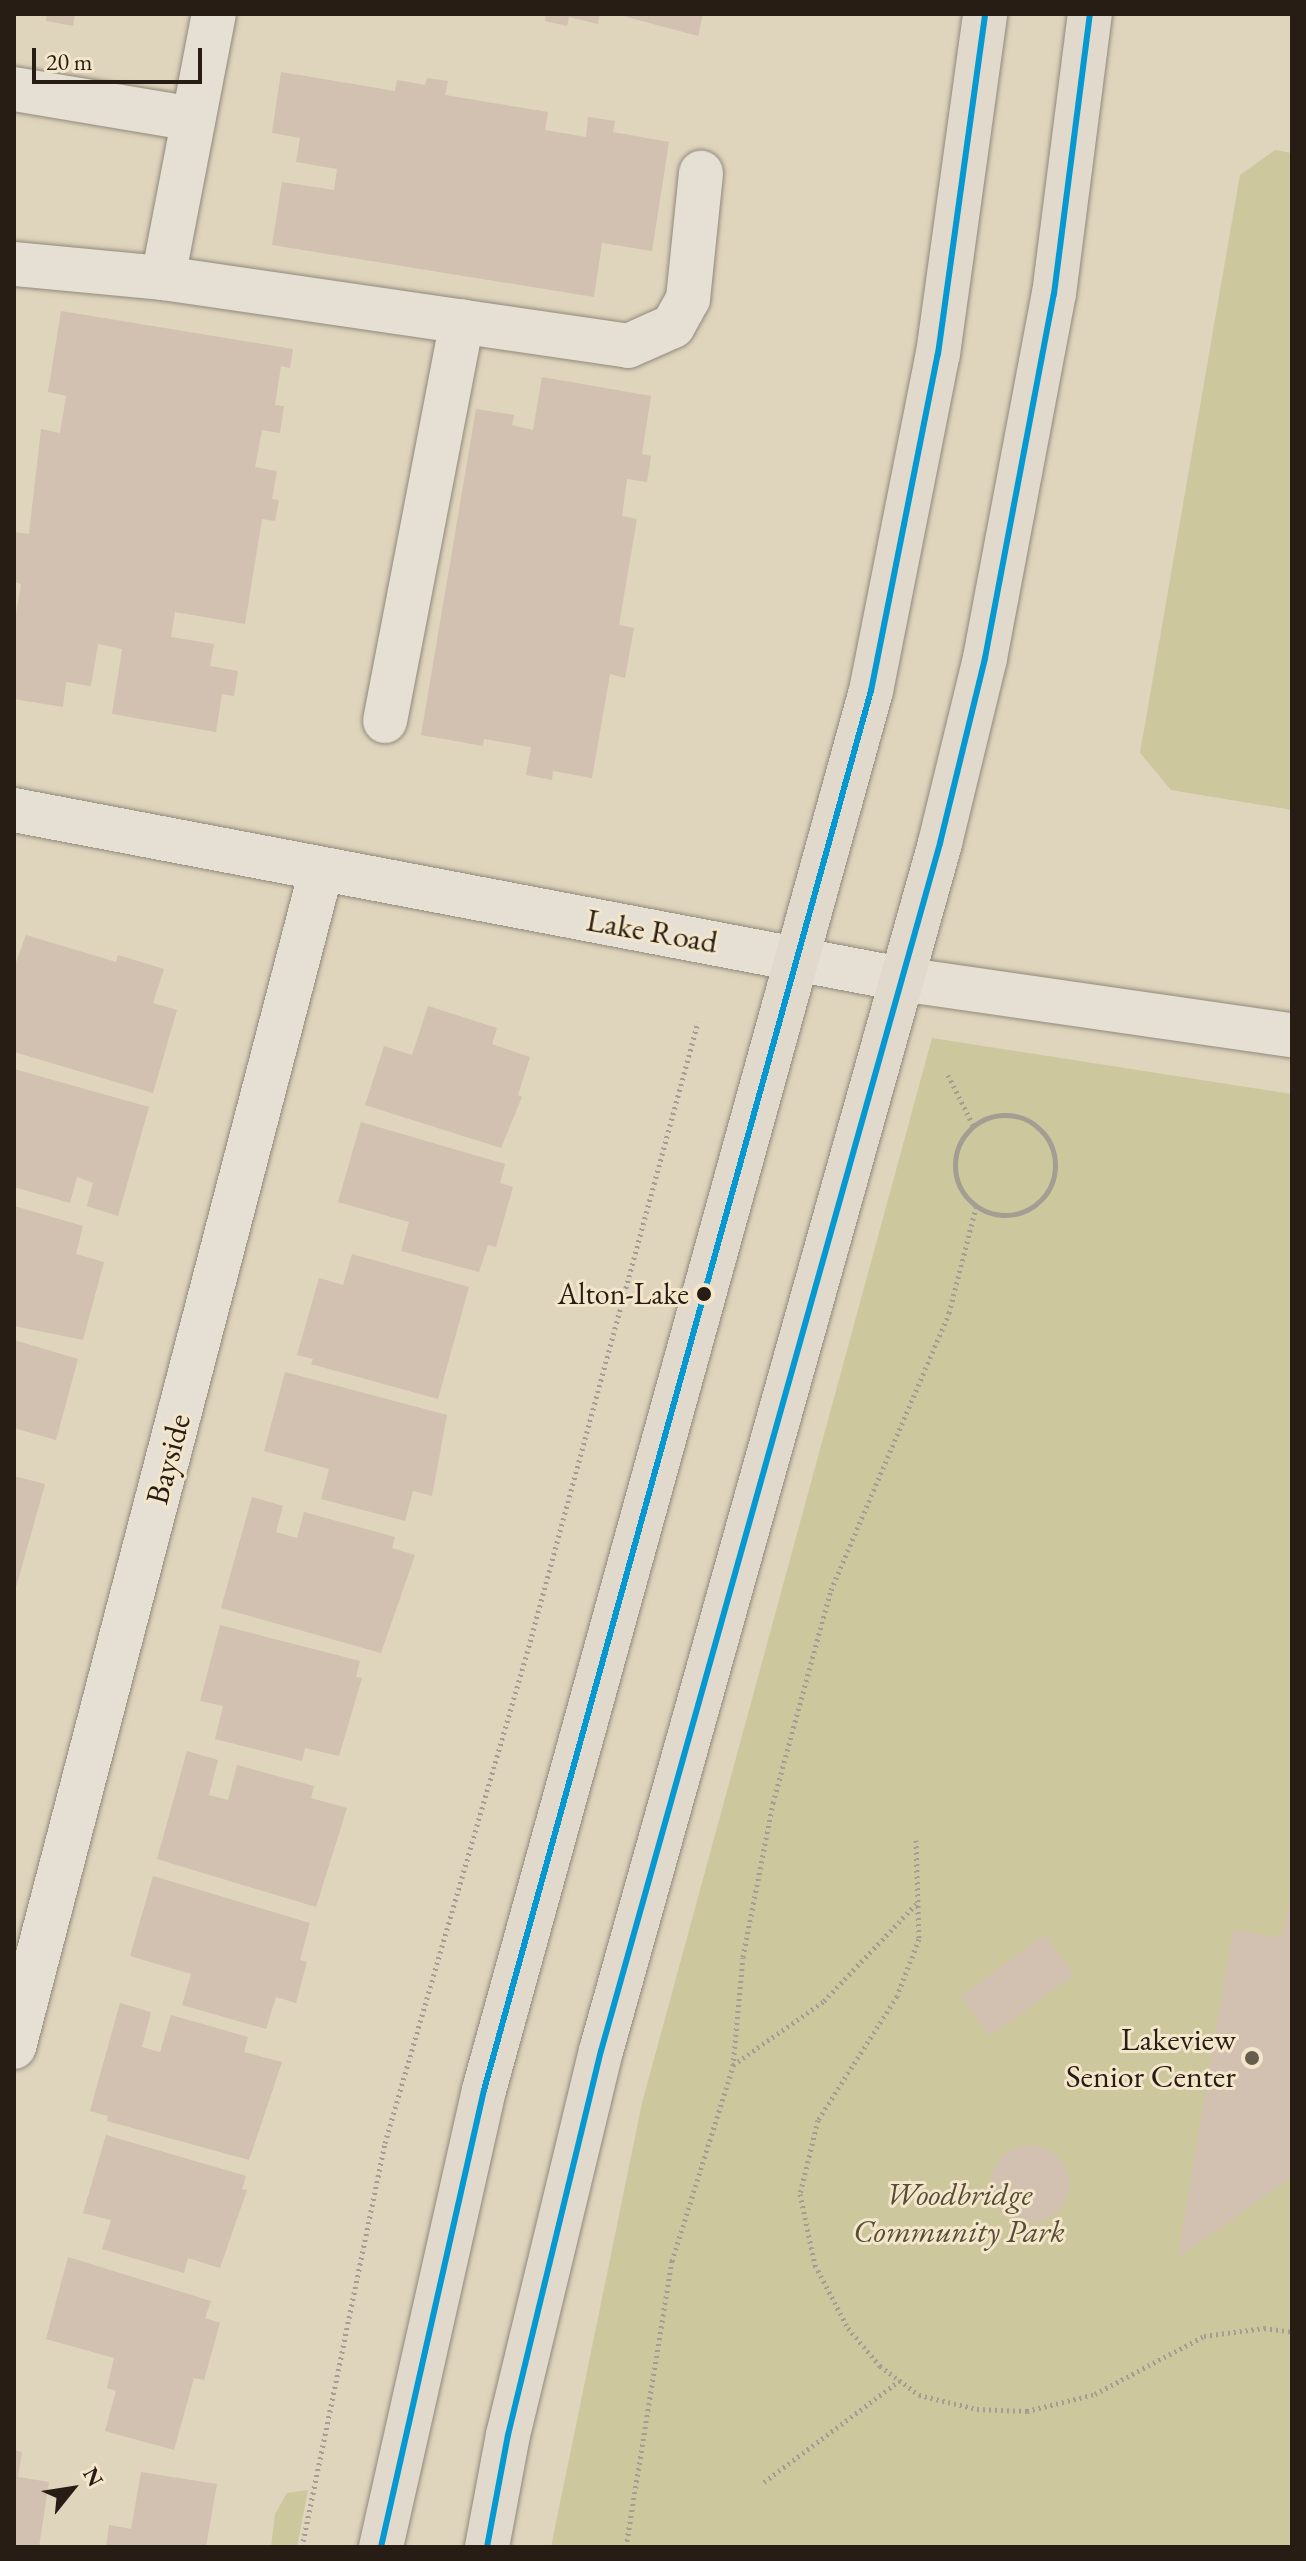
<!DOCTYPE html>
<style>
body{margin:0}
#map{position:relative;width:1306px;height:2561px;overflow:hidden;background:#dfd4bc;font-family:"EB Garamond",serif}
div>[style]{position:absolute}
.green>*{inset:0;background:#cdc79e}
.building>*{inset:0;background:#d2c0b1;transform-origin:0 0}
.round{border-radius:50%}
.path>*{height:5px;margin-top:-2.5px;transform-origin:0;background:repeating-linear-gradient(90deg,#a39d93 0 2px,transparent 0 6px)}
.path>.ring{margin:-2.5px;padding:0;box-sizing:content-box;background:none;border:5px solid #a39d93;border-radius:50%}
.roads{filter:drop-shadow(0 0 2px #90897b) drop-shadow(0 0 2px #90897b)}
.minor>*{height:44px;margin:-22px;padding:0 22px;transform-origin:22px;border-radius:22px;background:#e5dfd4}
.major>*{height:44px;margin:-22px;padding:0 22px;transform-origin:22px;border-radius:22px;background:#e1dacc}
.bus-1>*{height:6px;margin:-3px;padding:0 3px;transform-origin:3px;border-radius:3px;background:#0699d1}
.dots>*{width:22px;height:22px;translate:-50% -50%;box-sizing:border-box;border:4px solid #f4e6ca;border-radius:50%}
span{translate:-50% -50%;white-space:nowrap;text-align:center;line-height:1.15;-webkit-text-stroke:6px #f4e6ca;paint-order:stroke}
.bus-label{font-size:30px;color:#271d15}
.right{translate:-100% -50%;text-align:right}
.street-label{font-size:32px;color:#271d15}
.poi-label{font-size:32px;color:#271d15}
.park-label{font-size:32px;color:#554d37;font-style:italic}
.frame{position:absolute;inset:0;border:16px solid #271d15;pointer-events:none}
.north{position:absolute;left:32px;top:2449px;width:80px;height:80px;-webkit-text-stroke:6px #f4e6ca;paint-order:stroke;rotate:60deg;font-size:22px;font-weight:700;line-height:32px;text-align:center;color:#271d15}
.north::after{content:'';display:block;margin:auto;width:28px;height:36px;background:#271d15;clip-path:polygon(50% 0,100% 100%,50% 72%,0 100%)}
.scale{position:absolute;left:32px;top:48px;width:170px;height:36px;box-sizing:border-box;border:4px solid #271d15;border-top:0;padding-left:10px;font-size:24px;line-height:28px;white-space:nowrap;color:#271d15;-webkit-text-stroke:6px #f4e6ca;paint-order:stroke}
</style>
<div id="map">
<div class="green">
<i style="clip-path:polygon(1275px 150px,1292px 153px,1292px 810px,1171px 790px,1140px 753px,1240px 175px)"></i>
<i style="clip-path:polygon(932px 1038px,1292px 1094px,1292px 2547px,551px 2547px,642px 2103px)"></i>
<i style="clip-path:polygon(308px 2490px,297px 2547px,271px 2547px,275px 2514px,287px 2493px)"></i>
</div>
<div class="building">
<i style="clip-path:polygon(47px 14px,75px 14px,73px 26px,46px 21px)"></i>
<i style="clip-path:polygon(546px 14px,600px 14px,598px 24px,569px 17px,567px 26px,545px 21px)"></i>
<i style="clip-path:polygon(616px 14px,703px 14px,698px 36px)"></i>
<i style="clip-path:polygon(281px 72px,395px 91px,397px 80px,425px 85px,427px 78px,448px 81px,445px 95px,548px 112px,545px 130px,586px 137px,588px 117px,615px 121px,613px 132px,669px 142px,652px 251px,602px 243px,594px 297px,272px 245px,282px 182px,334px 190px,337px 169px,296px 162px,300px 138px,272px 133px)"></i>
<i style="clip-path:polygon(61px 311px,293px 349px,290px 368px,281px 366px,275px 405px,284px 406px,280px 433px,262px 430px,255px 467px,277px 471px,272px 499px,279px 500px,275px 521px,262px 519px,245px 624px,175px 612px,171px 637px,214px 644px,210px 666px,238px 671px,234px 696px,222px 694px,216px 732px,112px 714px,122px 649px,98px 644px,91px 686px,66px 682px,63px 707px,14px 699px,14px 625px,21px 584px,14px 582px,14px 537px,15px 532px,29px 534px,41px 429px,60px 433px,66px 396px,48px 392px)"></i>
<i style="clip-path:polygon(542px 377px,651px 396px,642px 454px,651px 456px,647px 482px,627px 479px,622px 516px,637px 519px,619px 625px,634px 628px,625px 678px,610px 674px,592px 778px,553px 771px,552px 780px,526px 775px,531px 747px,484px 739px,483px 746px,421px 735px,476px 409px,514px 415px,512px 425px,533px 430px)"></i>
<i style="clip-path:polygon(26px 935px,116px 962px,118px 955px,164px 969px,153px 1003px,177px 1010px,153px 1093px,14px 1052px,14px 968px)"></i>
<i style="clip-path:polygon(428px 1006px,497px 1028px,492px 1044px,530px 1057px,518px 1095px,522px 1097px,501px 1148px,365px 1105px,384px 1046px,412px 1055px)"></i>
<i style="clip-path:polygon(14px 1069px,149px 1107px,118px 1216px,87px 1206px,93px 1183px,77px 1177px,70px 1203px,14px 1187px)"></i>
<i style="clip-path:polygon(361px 1122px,505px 1164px,500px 1183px,513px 1187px,496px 1247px,488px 1245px,479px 1272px,401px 1251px,409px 1222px,338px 1202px)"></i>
<i style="clip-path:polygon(14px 1206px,83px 1226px,76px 1254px,104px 1262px,83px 1340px,14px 1326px)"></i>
<i style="clip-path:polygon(352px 1254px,469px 1287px,438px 1399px,311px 1364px,313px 1359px,297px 1355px,319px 1278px,343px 1285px)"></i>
<i style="clip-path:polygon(14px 1340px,78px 1359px,56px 1440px,14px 1428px)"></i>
<i style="clip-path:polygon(285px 1372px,447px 1415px,432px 1496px,413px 1491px,405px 1521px,321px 1499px,329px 1469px,264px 1451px)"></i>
<i style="clip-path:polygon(14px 1476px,45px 1484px,15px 1591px,14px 1591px)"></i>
<i style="clip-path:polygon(252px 1497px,283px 1506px,276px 1532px,297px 1538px,304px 1512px,395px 1537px,392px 1548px,415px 1555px,381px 1653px,221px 1608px)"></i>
<i style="clip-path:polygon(220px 1625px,360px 1661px,356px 1677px,362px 1678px,339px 1756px,305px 1748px,302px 1761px,215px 1739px,223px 1706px,200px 1701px)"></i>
<i style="clip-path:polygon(187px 1751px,218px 1760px,209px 1795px,228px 1800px,237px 1765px,314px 1786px,311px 1798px,347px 1808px,316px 1907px,157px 1859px)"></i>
<i style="clip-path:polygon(153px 1876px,310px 1923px,300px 1960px,307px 1962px,296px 2003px,276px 1997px,266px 2029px,182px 2005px,191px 1974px,130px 1956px)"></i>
<i style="clip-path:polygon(1292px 1885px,1292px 2177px,1178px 2257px,1233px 1930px,1282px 1938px)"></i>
<i style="left:1045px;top:1935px;width:49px;height:104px;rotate:54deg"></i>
<i style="clip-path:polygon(120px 2003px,151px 2012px,142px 2047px,160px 2052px,171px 2015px,248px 2037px,244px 2052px,282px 2062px,249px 2160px,107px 2121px,108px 2116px,90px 2111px)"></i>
<i style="clip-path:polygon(106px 2135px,246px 2176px,242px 2189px,247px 2190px,220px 2268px,188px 2258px,184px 2273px,102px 2249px,111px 2220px,83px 2213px)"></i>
<i class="round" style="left:991px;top:2145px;width:78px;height:78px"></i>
<i style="clip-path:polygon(68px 2257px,211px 2301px,205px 2318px,220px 2323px,204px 2380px,194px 2378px,174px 2450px,105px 2431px,116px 2391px,107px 2388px,114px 2358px,46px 2339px)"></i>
<i style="clip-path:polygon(14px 2450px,22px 2452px,18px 2477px,49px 2482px,39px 2547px,14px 2547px)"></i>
<i style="clip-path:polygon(141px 2472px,217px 2484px,206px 2547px,106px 2547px,109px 2525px,131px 2529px)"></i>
</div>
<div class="path">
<i style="left:948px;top:1075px;width:56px;rotate:63.4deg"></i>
<i class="ring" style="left:955px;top:1115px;width:95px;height:95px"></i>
<i style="left:916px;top:1840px;width:99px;rotate:88.3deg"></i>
<i style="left:919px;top:1939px;width:61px;rotate:111.1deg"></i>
<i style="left:897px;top:1996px;width:147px;rotate:122.5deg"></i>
<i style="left:818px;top:2120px;width:76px;rotate:103.7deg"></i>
<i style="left:800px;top:2194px;width:73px;rotate:78.1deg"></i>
<i style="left:815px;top:2265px;width:71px;rotate:62.4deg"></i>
<i style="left:848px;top:2328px;width:50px;rotate:49.9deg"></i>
<i style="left:880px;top:2366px;width:49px;rotate:36.6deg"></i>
<i style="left:919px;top:2395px;width:60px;rotate:13.6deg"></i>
<i style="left:977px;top:2409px;width:50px;rotate:2.3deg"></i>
<i style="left:1027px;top:2411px;width:70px;rotate:-14deg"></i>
<i style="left:1095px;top:2394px;width:123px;rotate:-28deg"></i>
<i style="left:1204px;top:2336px;width:61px;rotate:-7.6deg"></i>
<i style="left:1264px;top:2328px;width:28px;rotate:8deg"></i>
<i style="left:733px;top:2065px;width:111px;rotate:-35.1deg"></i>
<i style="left:824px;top:2001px;width:135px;rotate:-46.5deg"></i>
<i style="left:764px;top:2482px;width:169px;rotate:-36.8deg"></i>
<i style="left:302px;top:2547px;width:412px;rotate:-78.4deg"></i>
<i style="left:385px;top:2143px;width:510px;rotate:-73.84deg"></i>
<i style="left:527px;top:1653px;width:654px;rotate:-74.84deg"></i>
<i style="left:626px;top:2547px;width:290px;rotate:-80.9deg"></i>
<i style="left:672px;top:2261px;width:204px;rotate:-72.6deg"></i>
<i style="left:733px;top:2066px;width:109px;rotate:-84.8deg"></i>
<i style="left:743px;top:1957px;width:157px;rotate:-79deg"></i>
<i style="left:773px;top:1803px;width:221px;rotate:-74.8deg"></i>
<i style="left:831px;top:1590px;width:301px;rotate:-66.9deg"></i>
<i style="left:949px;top:1313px;width:109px;rotate:-75.7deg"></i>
</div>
<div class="roads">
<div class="minor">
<i style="left:14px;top:89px;width:181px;rotate:9.5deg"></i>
<i style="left:14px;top:264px;width:150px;rotate:5.4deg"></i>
<i style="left:163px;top:278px;width:269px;rotate:-79.1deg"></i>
<i style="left:163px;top:278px;width:470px;rotate:8.3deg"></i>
<i style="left:628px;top:346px;width:49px;rotate:-24deg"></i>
<i style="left:673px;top:326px;width:31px;rotate:-61deg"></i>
<i style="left:688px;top:299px;width:127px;rotate:-84.1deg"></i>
<i style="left:385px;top:721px;width:407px;rotate:-79.1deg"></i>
<i style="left:14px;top:810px;width:903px;rotate:10.79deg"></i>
<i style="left:901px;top:979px;width:395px;rotate:8.2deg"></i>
<i style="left:14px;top:2047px;width:1215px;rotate:-75.37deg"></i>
</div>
<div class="major">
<i style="left:381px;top:2547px;width:468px;rotate:-77.3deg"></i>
<i style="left:484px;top:2090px;width:1452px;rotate:-74.54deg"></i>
<i style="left:871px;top:691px;width:344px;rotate:-78.8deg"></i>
<i style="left:938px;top:354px;width:343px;rotate:-82.1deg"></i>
<i style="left:487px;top:2547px;width:114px;rotate:-79.4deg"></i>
<i style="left:508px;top:2435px;width:395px;rotate:-76.4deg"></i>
<i style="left:601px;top:2051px;width:1255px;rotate:-74.32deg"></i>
<i style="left:940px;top:843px;width:190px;rotate:-76.3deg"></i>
<i style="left:985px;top:658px;width:370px;rotate:-79.3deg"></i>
<i style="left:1054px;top:294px;width:282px;rotate:-82.7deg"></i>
</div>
</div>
<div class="bus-1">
<i style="left:381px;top:2547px;width:468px;rotate:-77.3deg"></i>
<i style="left:484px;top:2090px;width:1452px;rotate:-74.54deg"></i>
<i style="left:871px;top:691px;width:344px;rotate:-78.8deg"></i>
<i style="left:938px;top:354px;width:343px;rotate:-82.1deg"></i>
<i style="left:487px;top:2547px;width:114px;rotate:-79.4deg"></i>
<i style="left:508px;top:2435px;width:395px;rotate:-76.4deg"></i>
<i style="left:601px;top:2051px;width:1255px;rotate:-74.32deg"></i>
<i style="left:940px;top:843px;width:190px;rotate:-76.3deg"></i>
<i style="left:985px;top:658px;width:370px;rotate:-79.3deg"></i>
<i style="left:1054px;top:294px;width:282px;rotate:-82.7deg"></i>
</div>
<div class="dots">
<i style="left:704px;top:1294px;background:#271d15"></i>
<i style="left:1252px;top:2058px;background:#675d4f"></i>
</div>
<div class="bus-label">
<span class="right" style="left:689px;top:1294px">Alton-Lake</span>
</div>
<div class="street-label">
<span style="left:652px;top:931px;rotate:10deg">Lake Road</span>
<span style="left:168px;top:1459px;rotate:-75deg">Bayside</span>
</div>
<div class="poi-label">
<span class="right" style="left:1236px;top:2058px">Lakeview<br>Senior Center</span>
</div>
<div class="park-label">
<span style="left:959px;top:2213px">Woodbridge<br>Community Park</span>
</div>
<div class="frame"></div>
<div class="north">N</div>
<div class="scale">20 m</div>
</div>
